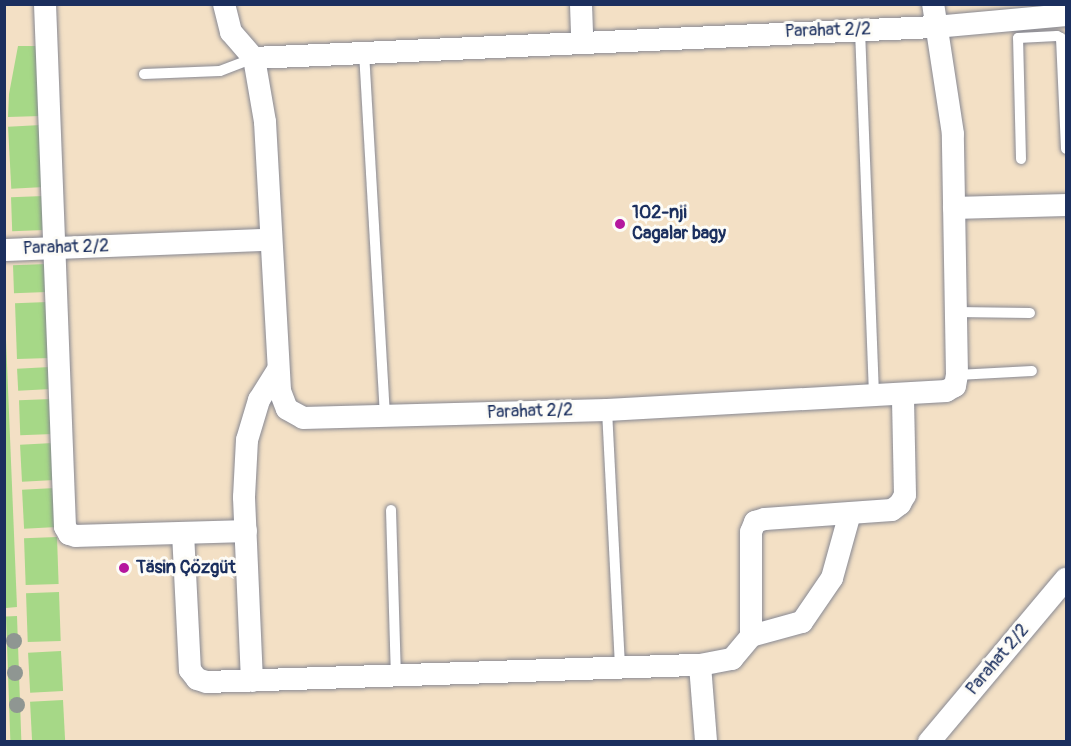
<!DOCTYPE html>
<meta charset="utf-8">
<style>
body{margin:0}
#map{position:relative;width:1071px;height:746px;overflow:hidden;background:#f3e0c5;font-family:Pangolin,sans-serif}
div>[style]{position:absolute}
.green>*{inset:0;background:#a6d887;transform-origin:0 0}
.roads{filter:drop-shadow(0 0 2px #878892) drop-shadow(0 0 2px #878892)}
.lane>*{height:10px;margin:-5px;padding:0 5px;transform-origin:5px;border-radius:5px;background:#fff}
.street>*{height:22px;margin:-11px;padding:0 11px;transform-origin:11px;border-radius:11px;background:#fff}
.trees>*{width:16px;height:16px;margin:-8px;border-radius:50%;background:#8f9692}
.dots>*{width:16px;height:16px;translate:-50% -50%;box-sizing:border-box;border:3px solid #fdfcf7;border-radius:50%}
span{translate:-50% -50%;white-space:nowrap;text-align:center;line-height:1.15;-webkit-text-stroke:6px #fdfcf7;paint-order:stroke}
.street-label{font-size:18px;color:#1b2f5e}
.poi-label{font-size:18px;color:#1b2f5e;font-weight:700}
.left{translate:0 -50%;text-align:left}
.frame{position:absolute;inset:0;border:6px solid #1b2f5e;pointer-events:none}
</style>
<div id="map">
<div class="green">
<i style="clip-path:polygon(18px 46px,38px 46px,41px 116px,8px 117px,9px 94px)"></i>
<i style="left:41px;top:125px;width:62px;height:33px;rotate:87deg"></i>
<i style="left:44px;top:196px;width:34px;height:33px;rotate:88deg"></i>
<i style="left:46px;top:264px;width:28px;height:33px;rotate:88deg"></i>
<i style="clip-path:polygon(4px 291px,17px 607px,6px 608px,4px 573px)"></i>
<i style="left:48px;top:302px;width:56px;height:33px;rotate:88deg"></i>
<i style="left:50px;top:367px;width:22px;height:33px;rotate:87deg"></i>
<i style="left:52px;top:399px;width:35px;height:33px;rotate:88deg"></i>
<i style="left:53px;top:443px;width:37px;height:33px;rotate:87deg"></i>
<i style="left:55px;top:488px;width:39px;height:33px;rotate:87deg"></i>
<i style="left:57px;top:537px;width:47px;height:33px;rotate:88deg"></i>
<i style="left:59px;top:592px;width:49px;height:33px;rotate:88deg"></i>
<i style="left:17px;top:616px;width:125px;height:11px;rotate:88deg"></i>
<i style="left:61px;top:651px;width:40px;height:33px;rotate:87deg"></i>
<i style="left:63px;top:700px;width:41px;height:33px;rotate:87deg"></i>
</div>
<div class="roads">
<div class="lane">
<i style="left:860px;top:30px;width:366px;rotate:87.8deg"></i>
<i style="left:364px;top:52px;width:365px;rotate:86.7deg"></i>
<i style="left:144px;top:74px;width:76px;rotate:-2.3deg"></i>
<i style="left:220px;top:71px;width:36px;rotate:-21deg"></i>
<i style="left:1021px;top:159px;width:121px;rotate:-91.4deg"></i>
<i style="left:1018px;top:38px;width:39px;rotate:-3deg"></i>
<i style="left:1057px;top:36px;width:4px;rotate:27deg"></i>
<i style="left:1061px;top:38px;width:111px;rotate:87.4deg"></i>
<i style="left:956px;top:312px;width:74px;rotate:0.8deg"></i>
<i style="left:957px;top:375px;width:75px;rotate:-3.1deg"></i>
<i style="left:607px;top:410px;width:259px;rotate:87.1deg"></i>
<i style="left:391px;top:510px;width:166px;rotate:88.3deg"></i>
</div>
<div class="street">
<i style="left:45px;top:4px;width:523px;rotate:87.81deg"></i>
<i style="left:65px;top:527px;width:8px;rotate:60deg"></i>
<i style="left:69px;top:534px;width:7px;rotate:16deg"></i>
<i style="left:76px;top:536px;width:170px;rotate:-1.7deg"></i>
<i style="left:224px;top:4px;width:29px;rotate:76deg"></i>
<i style="left:231px;top:32px;width:35px;rotate:49deg"></i>
<i style="left:254px;top:58px;width:65px;rotate:80.2deg"></i>
<i style="left:265px;top:122px;width:269px;rotate:86.8deg"></i>
<i style="left:280px;top:391px;width:19px;rotate:69deg"></i>
<i style="left:287px;top:409px;width:18px;rotate:29deg"></i>
<i style="left:303px;top:418px;width:304px;rotate:-1.5deg"></i>
<i style="left:607px;top:410px;width:340px;rotate:-3.2deg"></i>
<i style="left:946px;top:391px;width:10px;rotate:-29deg"></i>
<i style="left:955px;top:386px;width:11px;rotate:-80deg"></i>
<i style="left:957px;top:375px;width:241px;rotate:-91deg"></i>
<i style="left:953px;top:134px;width:132px;rotate:-98.7deg"></i>
<i style="left:581px;top:4px;width:37px;rotate:88deg"></i>
<i style="left:254px;top:58px;width:682px;rotate:-2.61deg"></i>
<i style="left:935px;top:27px;width:132px;rotate:-5.2deg"></i>
<i style="left:954px;top:208px;width:112px;rotate:-1.5deg"></i>
<i style="left:4px;top:250px;width:266px;rotate:-2.2deg"></i>
<i style="left:183px;top:533px;width:137px;rotate:87.1deg"></i>
<i style="left:190px;top:670px;width:11px;rotate:52deg"></i>
<i style="left:197px;top:679px;width:10px;rotate:17deg"></i>
<i style="left:207px;top:682px;width:493px;rotate:-2deg"></i>
<i style="left:700px;top:665px;width:77px;rotate:85.5deg"></i>
<i style="left:751px;top:636px;width:53px;rotate:-15.4deg"></i>
<i style="left:802px;top:622px;width:53px;rotate:-55.7deg"></i>
<i style="left:832px;top:578px;width:67px;rotate:-74.5deg"></i>
<i style="left:700px;top:665px;width:33px;rotate:-11deg"></i>
<i style="left:732px;top:659px;width:30px;rotate:-50deg"></i>
<i style="left:751px;top:636px;width:104px;rotate:-90deg"></i>
<i style="left:751px;top:532px;width:11px;rotate:-68deg"></i>
<i style="left:755px;top:522px;width:10px;rotate:-17deg"></i>
<i style="left:765px;top:519px;width:127px;rotate:-4.1deg"></i>
<i style="left:892px;top:510px;width:10px;rotate:-37deg"></i>
<i style="left:900px;top:504px;width:10px;rotate:-61deg"></i>
<i style="left:905px;top:495px;width:99px;rotate:-91.2deg"></i>
<i style="left:252px;top:681px;width:184px;rotate:-92.5deg"></i>
<i style="left:244px;top:497px;width:57px;rotate:-87deg"></i>
<i style="left:247px;top:440px;width:42px;rotate:-73.3deg"></i>
<i style="left:259px;top:400px;width:36px;rotate:-58deg"></i>
<i style="left:929px;top:742px;width:213px;rotate:-50deg"></i>
</div>
</div>
<div class="trees">
<i style="left:14px;top:641px"></i>
<i style="left:15px;top:673px"></i>
<i style="left:17px;top:705px"></i>
</div>
<div class="dots">
<i style="left:620px;top:224px;background:#b5179e"></i>
<i style="left:124px;top:568px;background:#b5179e"></i>
</div>
<div class="street-label">
<span style="left:828px;top:31px;rotate:-2deg">Parahat 2/2</span>
<span style="left:66px;top:248px;rotate:-2deg">Parahat 2/2</span>
<span style="left:530px;top:412px;rotate:-2deg">Parahat 2/2</span>
<span style="left:998px;top:660px;rotate:-50deg">Parahat 2/2</span>
</div>
<div class="poi-label">
<span class="left" style="left:632px;top:224px">102-nji<br>Cagalar bagy</span>
<span class="left" style="left:136px;top:568px">Täsin Çözgüt</span>
</div>
<div class="frame"></div>
</div>
